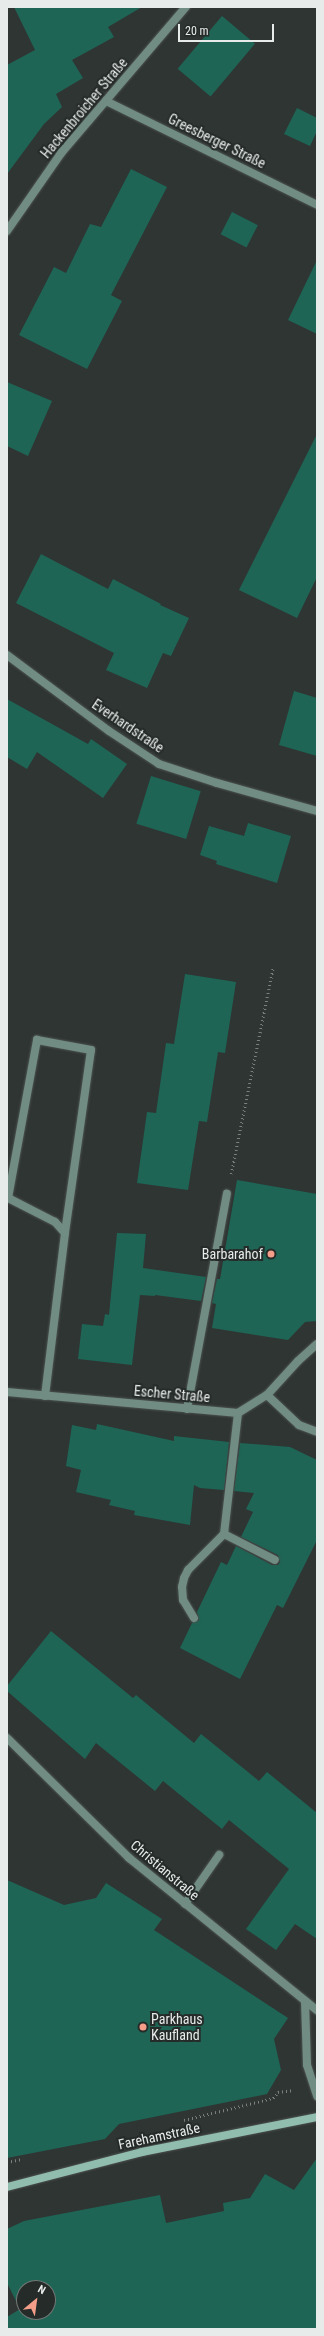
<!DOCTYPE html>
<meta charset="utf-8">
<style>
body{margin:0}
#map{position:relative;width:324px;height:2336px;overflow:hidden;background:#2f3533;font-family:"Roboto Condensed",sans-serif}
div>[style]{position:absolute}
.building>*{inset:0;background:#1e6555;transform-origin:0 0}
.path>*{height:2.5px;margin-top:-1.25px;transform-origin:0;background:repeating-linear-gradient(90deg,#7b807e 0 1px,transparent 0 4px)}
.roads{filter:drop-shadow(0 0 1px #4c5250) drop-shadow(0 0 1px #4c5250)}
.service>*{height:8px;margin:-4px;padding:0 4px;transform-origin:4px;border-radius:4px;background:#708c83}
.minor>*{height:8px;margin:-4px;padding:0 4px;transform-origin:4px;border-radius:4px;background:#708c83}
.secondary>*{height:8px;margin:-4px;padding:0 4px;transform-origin:4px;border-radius:4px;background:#91bdaf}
.dots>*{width:11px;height:11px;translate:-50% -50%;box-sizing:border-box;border:2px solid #252b29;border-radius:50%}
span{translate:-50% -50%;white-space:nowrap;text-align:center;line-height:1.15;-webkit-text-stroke:4px #252b29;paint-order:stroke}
.street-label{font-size:14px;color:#e7ebe9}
.poi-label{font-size:14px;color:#e7ebe9}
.right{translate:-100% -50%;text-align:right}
.left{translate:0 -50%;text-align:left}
.frame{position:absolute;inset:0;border:8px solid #e7ebe9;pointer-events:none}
.north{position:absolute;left:16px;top:2280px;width:40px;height:40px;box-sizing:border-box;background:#252b29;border:1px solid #737876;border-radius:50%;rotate:29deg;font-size:11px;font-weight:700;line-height:16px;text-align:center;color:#e7ebe9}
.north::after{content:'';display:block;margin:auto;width:14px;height:18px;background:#f49e8a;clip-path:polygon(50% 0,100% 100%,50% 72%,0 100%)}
.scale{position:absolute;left:178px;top:24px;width:96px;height:18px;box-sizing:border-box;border:2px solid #e7ebe9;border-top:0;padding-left:5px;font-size:12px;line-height:14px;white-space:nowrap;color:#e7ebe9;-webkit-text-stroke:3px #252b29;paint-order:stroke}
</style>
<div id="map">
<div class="building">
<i style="clip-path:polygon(14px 7px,142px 7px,108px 27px,114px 37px,72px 60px,83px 78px,56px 94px,62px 107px,44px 124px,7px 174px,7px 65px,35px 50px)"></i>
<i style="left:222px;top:16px;width:43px;height:69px;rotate:40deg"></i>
<i style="clip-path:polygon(297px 108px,317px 118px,317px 131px,310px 146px,284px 134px)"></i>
<i style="clip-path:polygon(131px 169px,167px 187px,111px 295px,122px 301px,87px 369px,19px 335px,54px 267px,66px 273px,90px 224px,101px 227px)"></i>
<i style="left:232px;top:212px;width:29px;height:25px;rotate:27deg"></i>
<i style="clip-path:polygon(317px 260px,317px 334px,288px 320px)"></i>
<i style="clip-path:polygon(7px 382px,52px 401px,28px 456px,7px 446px)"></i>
<i style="clip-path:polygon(317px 434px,317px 577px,297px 618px,239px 590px)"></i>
<i style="clip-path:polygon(41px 554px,108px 589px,113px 579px,161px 604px,160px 605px,189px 618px,171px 656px,163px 653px,147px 688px,106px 670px,114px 653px,16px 603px)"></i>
<i style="clip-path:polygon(294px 691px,317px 698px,317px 756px,279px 745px)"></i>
<i style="clip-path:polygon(7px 699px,88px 744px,91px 739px,127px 764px,103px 798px,37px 752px,27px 769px,7px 757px)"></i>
<i style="left:151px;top:776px;width:52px;height:50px;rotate:17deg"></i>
<i style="clip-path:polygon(248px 823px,291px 836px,277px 883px,216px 864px,217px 861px,200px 855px,209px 826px,244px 836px)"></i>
<i style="clip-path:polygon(185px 974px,236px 982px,225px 1053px,218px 1052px,207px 1122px,199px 1121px,188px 1190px,137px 1183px,147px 1112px,156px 1113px,166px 1043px,174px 1044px)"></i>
<i style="clip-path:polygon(237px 1180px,317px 1194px,317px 1321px,305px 1322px,288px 1340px,212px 1328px,216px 1304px,212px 1303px,217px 1279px,220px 1279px)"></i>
<i style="clip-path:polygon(117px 1233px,146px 1234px,143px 1268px,206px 1277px,201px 1301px,155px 1295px,155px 1296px,140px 1295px,132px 1365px,78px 1359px,82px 1324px,103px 1326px,105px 1314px,109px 1315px)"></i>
<i style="clip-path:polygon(97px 1424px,174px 1441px,174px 1436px,229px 1442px,224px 1490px,200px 1488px,194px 1485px,190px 1525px,134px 1515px,135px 1511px,109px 1505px,111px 1500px,76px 1492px,81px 1470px,66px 1466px,72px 1425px,96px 1430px)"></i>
<i style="clip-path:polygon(240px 1443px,290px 1447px,317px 1460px,317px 1540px,283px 1608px,277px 1605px,240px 1679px,180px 1648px,192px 1623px,199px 1620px,197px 1612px,221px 1562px,227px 1565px,236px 1546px,272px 1565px,278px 1565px,280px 1562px,278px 1555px,241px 1537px,253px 1512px,246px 1509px,254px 1493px,234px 1491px)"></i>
<i style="clip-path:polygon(51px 1631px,133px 1698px,136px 1695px,194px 1743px,201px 1734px,259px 1781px,267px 1772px,317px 1813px,317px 1939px,295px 1924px,276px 1950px,246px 1929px,289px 1869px,229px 1820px,222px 1829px,163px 1781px,155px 1791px,96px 1743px,85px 1759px,7px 1691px,7px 1686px)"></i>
<i style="clip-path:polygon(7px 1880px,64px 1905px,96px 1898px,106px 1883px,162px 1919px,154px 1930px,288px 2018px,274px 2039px,281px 2070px,267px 2094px,119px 2124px,105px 2139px,7px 2158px)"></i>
<i style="clip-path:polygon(evenodd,317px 2158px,317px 2329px,7px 2329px,7px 2317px,20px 2309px,7px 2283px,7px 2229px,24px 2221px,160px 2195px,166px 2223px,224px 2211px,223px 2203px,250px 2198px,265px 2174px,294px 2190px,317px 2158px,24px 2288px,48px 2288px,48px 2312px,24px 2312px,24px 2288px)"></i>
</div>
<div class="path">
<i style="left:231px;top:1174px;width:210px;rotate:-78.5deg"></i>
<i style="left:184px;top:2120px;width:92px;rotate:-13.9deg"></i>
<i style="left:273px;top:2098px;width:8px;rotate:-50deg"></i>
<i style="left:278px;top:2092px;width:16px;rotate:-7deg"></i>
<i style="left:7px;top:2162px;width:15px;rotate:-11deg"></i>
</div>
<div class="roads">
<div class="service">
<i style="left:45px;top:1396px;width:164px;rotate:-83deg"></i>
<i style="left:65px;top:1233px;width:15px;rotate:-132deg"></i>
<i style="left:55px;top:1222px;width:53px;rotate:-152.9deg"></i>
<i style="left:8px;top:1198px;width:161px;rotate:-79.6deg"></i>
<i style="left:37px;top:1040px;width:55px;rotate:10.5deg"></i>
<i style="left:91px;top:1050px;width:185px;rotate:98.1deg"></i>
<i style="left:187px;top:1409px;width:219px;rotate:-79.5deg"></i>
<i style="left:238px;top:1413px;width:122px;rotate:96.6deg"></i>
<i style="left:224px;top:1534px;width:57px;rotate:27deg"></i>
<i style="left:194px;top:1618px;width:21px;rotate:-121deg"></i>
<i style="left:183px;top:1600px;width:13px;rotate:-94deg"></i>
<i style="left:182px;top:1587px;width:9px;rotate:-77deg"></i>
<i style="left:184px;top:1578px;width:9px;rotate:-63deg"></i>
<i style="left:188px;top:1570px;width:51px;rotate:-45deg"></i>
<i style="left:185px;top:1904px;width:60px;rotate:-55.2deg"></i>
<i style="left:305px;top:2001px;width:64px;rotate:88.2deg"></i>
<i style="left:307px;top:2065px;width:33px;rotate:72deg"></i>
</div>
<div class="minor">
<i style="left:106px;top:101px;width:235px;rotate:26.2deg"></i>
<i style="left:7px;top:231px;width:96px;rotate:-55.2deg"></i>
<i style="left:62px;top:152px;width:191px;rotate:-49.5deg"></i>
<i style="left:7px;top:655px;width:127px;rotate:36.7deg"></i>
<i style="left:109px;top:731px;width:60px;rotate:33.4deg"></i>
<i style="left:159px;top:764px;width:61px;rotate:18.1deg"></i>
<i style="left:217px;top:783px;width:104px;rotate:15.6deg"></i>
<i style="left:7px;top:1392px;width:232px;rotate:5.2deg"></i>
<i style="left:238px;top:1413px;width:34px;rotate:-32deg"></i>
<i style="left:267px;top:1395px;width:46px;rotate:-47.6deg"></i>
<i style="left:298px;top:1361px;width:25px;rotate:-42deg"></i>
<i style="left:267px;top:1395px;width:44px;rotate:43.2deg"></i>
<i style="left:299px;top:1425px;width:19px;rotate:21deg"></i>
<i style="left:7px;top:1738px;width:171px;rotate:44.5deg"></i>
<i style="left:129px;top:1858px;width:242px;rotate:39deg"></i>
</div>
<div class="secondary">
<i style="left:7px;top:2187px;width:139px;rotate:-14.5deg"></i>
<i style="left:142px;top:2152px;width:178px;rotate:-11.3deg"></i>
</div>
</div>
<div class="dots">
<i style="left:271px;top:1254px;background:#f49e8a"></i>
<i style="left:143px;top:2027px;background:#f49e8a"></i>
</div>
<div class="street-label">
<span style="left:84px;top:108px;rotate:-50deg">Hackenbroicher Straße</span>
<span style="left:217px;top:141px;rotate:26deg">Greesberger Straße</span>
<span style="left:128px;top:726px;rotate:34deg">Everhardstraße</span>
<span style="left:172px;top:1394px;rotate:5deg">Escher Straße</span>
<span style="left:165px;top:1870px;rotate:40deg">Christianstraße</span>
<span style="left:159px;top:2136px;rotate:-12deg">Farehamstraße</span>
</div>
<div class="poi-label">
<span class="right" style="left:263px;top:1254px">Barbarahof</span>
<span class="left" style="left:151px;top:2027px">Parkhaus<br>Kaufland</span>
</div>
<div class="frame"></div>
<div class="north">N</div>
<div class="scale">20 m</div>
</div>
